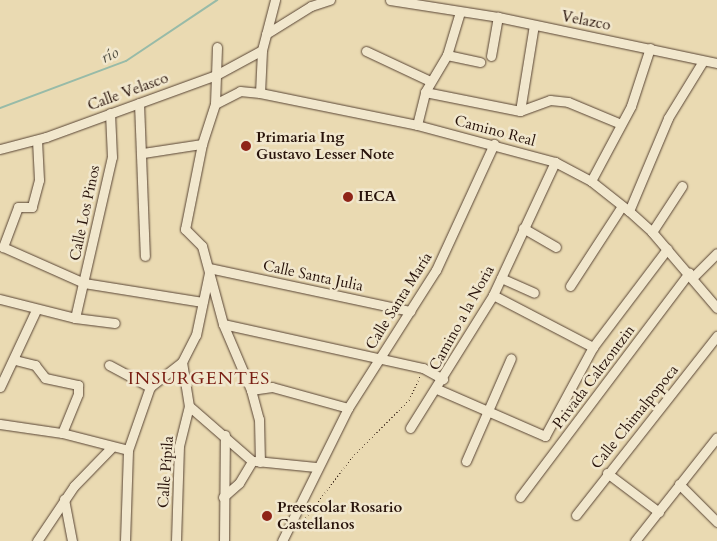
<!DOCTYPE html>
<meta charset="utf-8">
<style>
body{margin:0}
#map{position:relative;width:717px;height:541px;overflow:hidden;background:#eadab2;font-family:Cardo,serif}
div>[style]{position:absolute}
.stream>*{height:2px;margin:-1px;padding:0 1px;transform-origin:1px;border-radius:1px;background:#98bba8}
.path>*{height:1px;margin-top:-0.5px;transform-origin:0;background:repeating-linear-gradient(90deg,#27120a 0 1px,transparent 0 3.5px)}
.roads{filter:drop-shadow(0 0 1px #584434) drop-shadow(0 0 1px #584434)}
.minor>*{height:9px;margin:-4.5px;padding:0 4.5px;transform-origin:4.5px;border-radius:4.5px;background:#f1e7cd}
.dots>*{width:14px;height:14px;translate:-50% -50%;box-sizing:border-box;border:2px solid #f1e7cd;border-radius:50%}
span{translate:-50% -50%;white-space:nowrap;text-align:center;line-height:1.15;-webkit-text-stroke:5px #f1e7cd;paint-order:stroke}
.street-label{font-size:15px;color:#27120a}
.poi-label{font-size:15px;color:#27120a;font-weight:700}
.left{translate:0 -50%;text-align:left}
.water-label{font-size:16px;color:#4f4d41;font-style:italic}
.quarter-label{font-size:18px;color:#7a1f14;letter-spacing:1px}
</style>
<div id="map">
<div class="stream">
<i style="left:0;top:108px;width:134px;rotate:-20.5deg"></i>
<i style="left:126px;top:61px;width:110px;rotate:-33.8deg"></i>
</div>
<div class="path">
<i style="left:297px;top:529px;width:91px;rotate:-52.6deg"></i>
<i style="left:352px;top:457px;width:81px;rotate:-45deg"></i>
<i style="left:409px;top:400px;width:26px;rotate:-65deg"></i>
</div>
<div class="roads">
<div class="minor">
<i style="left:390px;top:0;width:109px;rotate:8.9deg"></i>
<i style="left:498px;top:17px;width:224px;rotate:11.9deg"></i>
<i style="left:266px;top:34px;width:53px;rotate:-31.9deg"></i>
<i style="left:311px;top:6px;width:20px;rotate:-18deg"></i>
<i style="left:217px;top:47px;width:57px;rotate:92deg"></i>
<i style="left:215px;top:104px;width:42px;rotate:108deg"></i>
<i style="left:202px;top:144px;width:87px;rotate:101.3deg"></i>
<i style="left:185px;top:229px;width:24px;rotate:45deg"></i>
<i style="left:202px;top:246px;width:81px;rotate:74.9deg"></i>
<i style="left:223px;top:324px;width:72px;rotate:67deg"></i>
<i style="left:251px;top:390px;width:30px;rotate:75deg"></i>
<i style="left:259px;top:419px;width:43px;rotate:88.7deg"></i>
<i style="left:366px;top:51px;width:71px;rotate:25.1deg"></i>
<i style="left:447px;top:55px;width:34px;rotate:12deg"></i>
<i style="left:491px;top:56px;width:40px;rotate:-80deg"></i>
<i style="left:425px;top:92px;width:97px;rotate:11.3deg"></i>
<i style="left:520px;top:111px;width:32px;rotate:-20deg"></i>
<i style="left:550px;top:100px;width:18px;rotate:6deg"></i>
<i style="left:568px;top:102px;width:57px;rotate:22.5deg"></i>
<i style="left:260px;top:93px;width:43px;rotate:-87.3deg"></i>
<i style="left:262px;top:50px;width:52px;rotate:-75.4deg"></i>
<i style="left:139px;top:103px;width:153px;rotate:87.8deg"></i>
<i style="left:215px;top:104px;width:28px;rotate:-27deg"></i>
<i style="left:240px;top:91px;width:20px;rotate:6deg"></i>
<i style="left:260px;top:93px;width:160px;rotate:11.5deg"></i>
<i style="left:417px;top:125px;width:143px;rotate:15deg"></i>
<i style="left:555px;top:162px;width:41px;rotate:27.8deg"></i>
<i style="left:591px;top:181px;width:48px;rotate:38.3deg"></i>
<i style="left:629px;top:211px;width:31px;rotate:42deg"></i>
<i style="left:652px;top:232px;width:100px;rotate:49.5deg"></i>
<i style="left:520px;top:111px;width:87px;rotate:-80.8deg"></i>
<i style="left:417px;top:125px;width:34px;rotate:-76deg"></i>
<i style="left:425px;top:92px;width:43px;rotate:-59.3deg"></i>
<i style="left:447px;top:55px;width:45px;rotate:-73.2deg"></i>
<i style="left:37px;top:140px;width:40px;rotate:87.1deg"></i>
<i style="left:39px;top:180px;width:28px;rotate:105deg"></i>
<i style="left:32px;top:207px;width:14px;rotate:180deg"></i>
<i style="left:18px;top:207px;width:43px;rotate:110.6deg"></i>
<i style="left:3px;top:247px;width:89px;rotate:24deg"></i>
<i style="left:84px;top:283px;width:120px;rotate:9.1deg"></i>
<i style="left:0;top:149px;width:48px;rotate:-14.6deg"></i>
<i style="left:46px;top:137px;width:181px;rotate:-20deg"></i>
<i style="left:216px;top:75px;width:52px;rotate:-28.5deg"></i>
<i style="left:143px;top:153px;width:60px;rotate:-8.7deg"></i>
<i style="left:591px;top:181px;width:85px;rotate:-61.9deg"></i>
<i style="left:631px;top:106px;width:61px;rotate:-71.9deg"></i>
<i style="left:629px;top:211px;width:101px;rotate:-67.2deg"></i>
<i style="left:668px;top:118px;width:67px;rotate:-58.4deg"></i>
<i style="left:523px;top:228px;width:38px;rotate:30deg"></i>
<i style="left:652px;top:232px;width:55px;rotate:-56.9deg"></i>
<i style="left:209px;top:268px;width:206px;rotate:12.1deg"></i>
<i style="left:501px;top:278px;width:36px;rotate:24deg"></i>
<i style="left:692px;top:278px;width:35px;rotate:-45deg"></i>
<i style="left:570px;top:286px;width:95px;rotate:-57deg"></i>
<i style="left:493px;top:295px;width:113px;rotate:27.5deg"></i>
<i style="left:0;top:299px;width:77px;rotate:14.2deg"></i>
<i style="left:75px;top:318px;width:40px;rotate:7.1deg"></i>
<i style="left:75px;top:318px;width:165px;rotate:-77.1deg"></i>
<i style="left:112px;top:157px;width:44px;rotate:-92.6deg"></i>
<i style="left:223px;top:324px;width:205px;rotate:12.4deg"></i>
<i style="left:423px;top:368px;width:23px;rotate:29deg"></i>
<i style="left:15px;top:360px;width:21px;rotate:14deg"></i>
<i style="left:35px;top:365px;width:16px;rotate:52deg"></i>
<i style="left:45px;top:378px;width:34px;rotate:12deg"></i>
<i style="left:78px;top:385px;width:9px;rotate:90deg"></i>
<i style="left:78px;top:394px;width:42px;rotate:112.3deg"></i>
<i style="left:182px;top:362px;width:45px;rotate:81deg"></i>
<i style="left:189px;top:406px;width:84px;rotate:41.1deg"></i>
<i style="left:109px;top:365px;width:47px;rotate:28.2deg"></i>
<i style="left:0;top:387px;width:85px;rotate:-64.9deg"></i>
<i style="left:437px;top:389px;width:118px;rotate:23.5deg"></i>
<i style="left:545px;top:436px;width:101px;rotate:-61.7deg"></i>
<i style="left:593px;top:347px;width:123px;rotate:-52.9deg"></i>
<i style="left:251px;top:390px;width:21px;rotate:-8deg"></i>
<i style="left:272px;top:387px;width:79px;rotate:15.4deg"></i>
<i style="left:0;top:424px;width:63px;rotate:8.3deg"></i>
<i style="left:62px;top:433px;width:68px;rotate:14.4deg"></i>
<i style="left:410px;top:428px;width:157px;rotate:-58deg"></i>
<i style="left:493px;top:295px;width:147px;rotate:-65deg"></i>
<i style="left:256px;top:461px;width:60px;rotate:5.7deg"></i>
<i style="left:466px;top:461px;width:112px;rotate:-66.4deg"></i>
<i style="left:607px;top:473px;width:65px;rotate:36.9deg"></i>
<i style="left:679px;top:484px;width:54px;rotate:45deg"></i>
<i style="left:223px;top:497px;width:21px;rotate:-41deg"></i>
<i style="left:239px;top:483px;width:26px;rotate:-59deg"></i>
<i style="left:520px;top:497px;width:281px;rotate:-53deg"></i>
<i style="left:64px;top:499px;width:43px;rotate:79.2deg"></i>
<i style="left:576px;top:515px;width:228px;rotate:-51.8deg"></i>
<i style="left:37px;top:541px;width:66px;rotate:-56.1deg"></i>
<i style="left:74px;top:486px;width:53px;rotate:-45.8deg"></i>
<i style="left:125px;top:541px;width:91px;rotate:-88.1deg"></i>
<i style="left:128px;top:450px;width:67px;rotate:-70.8deg"></i>
<i style="left:150px;top:387px;width:41px;rotate:-38deg"></i>
<i style="left:182px;top:362px;width:30px;rotate:-63deg"></i>
<i style="left:196px;top:335px;width:63px;rotate:-78.2deg"></i>
<i style="left:176px;top:541px;width:95px;rotate:-88.2deg"></i>
<i style="left:179px;top:446px;width:41px;rotate:-76deg"></i>
<i style="left:224px;top:541px;width:106px;rotate:-89.5deg"></i>
<i style="left:282px;top:541px;width:148px;rotate:-63.6deg"></i>
<i style="left:348px;top:408px;width:164px;rotate:-57.5deg"></i>
<i style="left:436px;top:270px;width:139px;rotate:-65.3deg"></i>
<i style="left:635px;top:541px;width:132px;rotate:-51.7deg"></i>
</div>
</div>
<div class="dots">
<i style="left:246px;top:146px;background:#8f2418"></i>
<i style="left:348px;top:197px;background:#8f2418"></i>
<i style="left:267px;top:516px;background:#8f2418"></i>
</div>
<div class="street-label">
<span style="left:586px;top:21px;rotate:11deg">Velazco</span>
<span style="left:128px;top:92px;rotate:-20deg">Calle Velasco</span>
<span style="left:495px;top:131px;rotate:15deg">Camino Real</span>
<span style="left:85px;top:213px;rotate:-78deg">Calle Los Pinos</span>
<span style="left:313px;top:276px;rotate:12deg">Calle Santa Julia</span>
<span style="left:399px;top:301px;rotate:-58deg">Calle Santa María</span>
<span style="left:462px;top:318px;rotate:-61deg">Camino a la Noria</span>
<span style="left:594px;top:377px;rotate:-53deg">Privada Caltzontzin</span>
<span style="left:635px;top:417px;rotate:-51deg">Calle Chimalpopoca</span>
<span style="left:166px;top:472px;rotate:-86deg">Calle Pípila</span>
</div>
<div class="poi-label">
<span class="left" style="left:256px;top:146px">Primaria Ing<br>Gustavo Lesser Note</span>
<span class="left" style="left:358px;top:197px">IECA</span>
<span class="left" style="left:277px;top:516px">Preescolar Rosario<br>Castellanos</span>
</div>
<div class="water-label">
<span style="left:110px;top:55px;rotate:-25deg">río</span>
</div>
<div class="quarter-label">
<span style="left:199px;top:379px">INSURGENTES</span>
</div>
</div>
